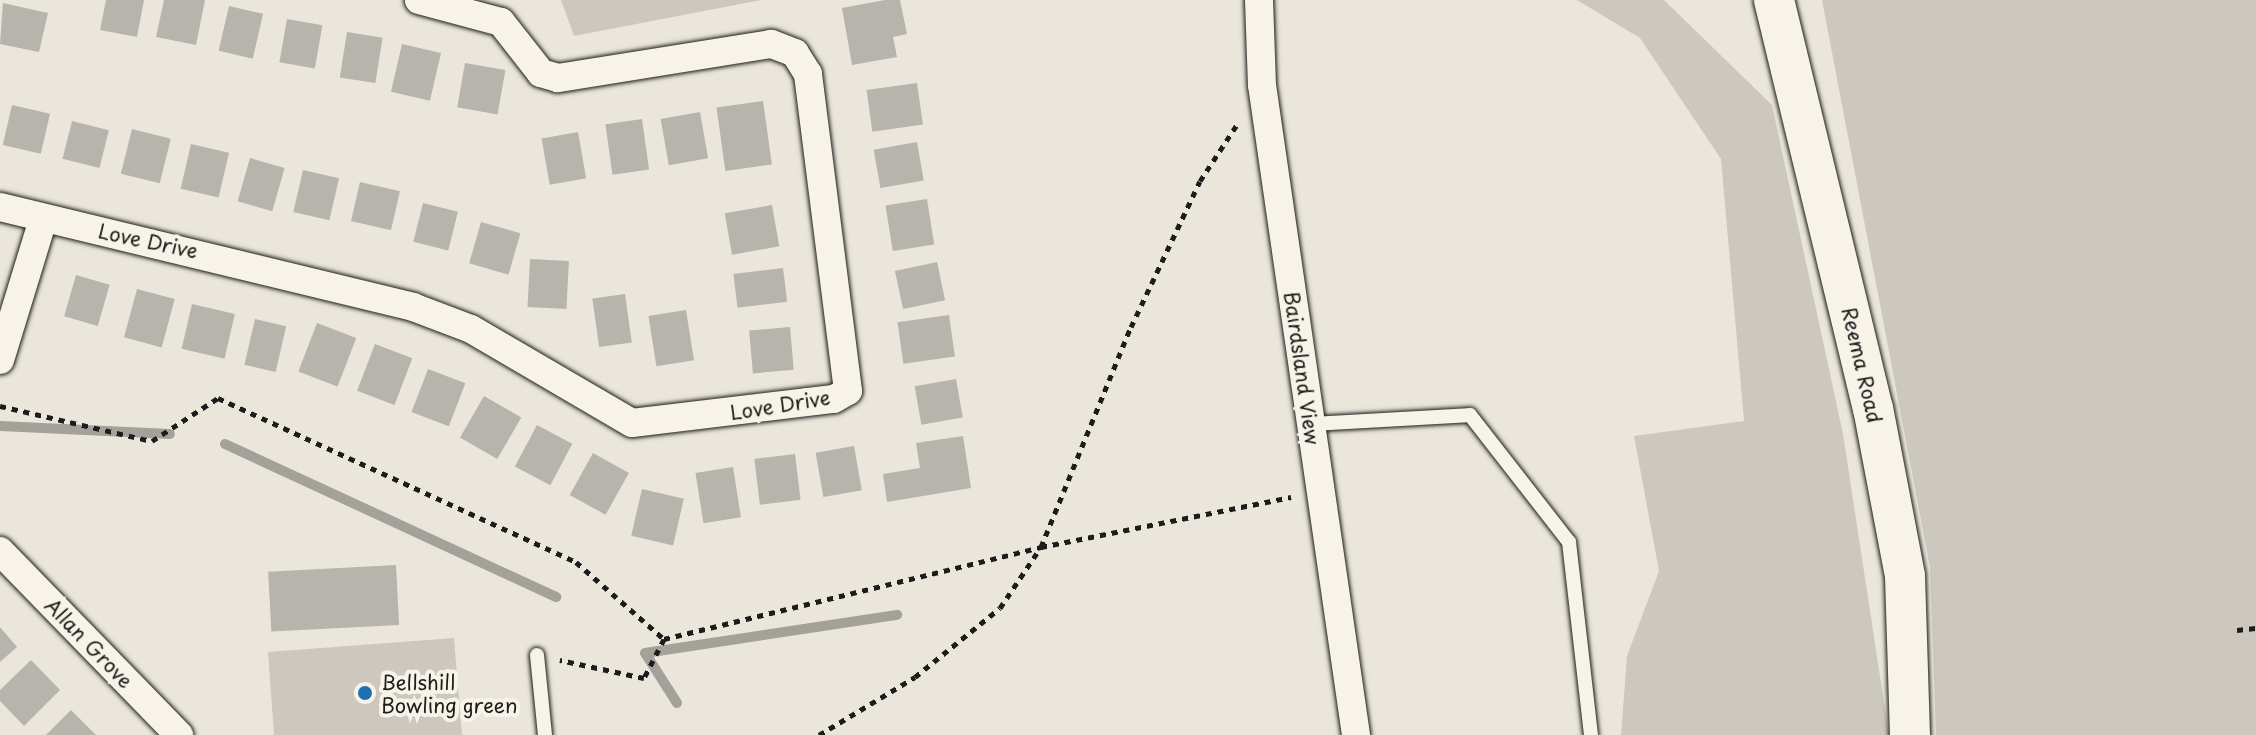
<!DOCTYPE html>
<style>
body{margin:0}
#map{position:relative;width:2256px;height:735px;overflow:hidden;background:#eae6dc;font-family:"Playpen Sans",sans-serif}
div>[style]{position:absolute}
.green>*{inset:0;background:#ccc8c0}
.stream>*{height:10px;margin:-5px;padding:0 5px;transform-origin:5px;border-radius:5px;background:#a3a19a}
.building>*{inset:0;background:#b6b4ac;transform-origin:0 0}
.path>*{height:5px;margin-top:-2.5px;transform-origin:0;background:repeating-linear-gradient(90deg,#1c1c1c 0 6px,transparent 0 12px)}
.roads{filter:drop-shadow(0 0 2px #1c1c1c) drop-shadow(0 0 2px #1c1c1c)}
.lane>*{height:14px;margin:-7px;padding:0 7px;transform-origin:7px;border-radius:7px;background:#f7f3e8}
.street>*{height:28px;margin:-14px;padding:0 14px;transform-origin:14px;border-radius:14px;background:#f7f3e8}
.secondary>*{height:40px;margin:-20px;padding:0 20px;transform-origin:20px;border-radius:20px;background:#f7f3e8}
.dots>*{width:22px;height:22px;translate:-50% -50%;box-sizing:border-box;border:4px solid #f7f3e8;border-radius:50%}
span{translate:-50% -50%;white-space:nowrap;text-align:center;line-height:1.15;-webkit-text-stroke:8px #f7f3e8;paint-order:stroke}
.street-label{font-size:20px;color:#1c1c1c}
.poi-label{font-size:20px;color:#1c1c1c}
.left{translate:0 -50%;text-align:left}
</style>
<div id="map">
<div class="green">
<i style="clip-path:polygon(561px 0,761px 0,574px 36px)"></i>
<i style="clip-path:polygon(1577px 0,1664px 0,1772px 105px,1843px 434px,1889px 735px,1621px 735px,1627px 656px,1659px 571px,1634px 436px,1744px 421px,1721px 159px,1640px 38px)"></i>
<i style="clip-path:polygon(1822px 0,2256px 0,2256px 735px,1936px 735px,1930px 567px)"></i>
<i style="clip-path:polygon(454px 638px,462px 735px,274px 735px,268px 652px)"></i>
</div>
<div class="stream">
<i style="left:0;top:426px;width:170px;rotate:2.7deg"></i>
<i style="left:225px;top:444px;width:365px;rotate:24.8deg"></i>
<i style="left:677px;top:703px;width:59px;rotate:-122.6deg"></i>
<i style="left:645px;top:653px;width:255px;rotate:-8.6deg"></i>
</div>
<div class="building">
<i style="clip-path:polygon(106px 0,144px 0,137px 37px,100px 30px)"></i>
<i style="clip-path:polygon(164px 0,205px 0,196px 45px,156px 37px)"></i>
<i style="clip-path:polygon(885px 0,900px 0,907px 34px,893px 37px,897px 57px,852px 65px,842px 8px)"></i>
<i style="clip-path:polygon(3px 3px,48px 13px,39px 52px,0 44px)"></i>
<i style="left:229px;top:6px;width:35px;height:46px;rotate:13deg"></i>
<i style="left:287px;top:19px;width:36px;height:44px;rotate:10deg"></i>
<i style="left:347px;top:32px;width:36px;height:46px;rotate:9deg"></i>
<i style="left:402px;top:44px;width:40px;height:49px;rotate:13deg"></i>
<i style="left:465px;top:63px;width:41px;height:45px;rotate:10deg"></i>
<i style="left:917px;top:83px;width:42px;height:51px;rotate:82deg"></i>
<i style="left:763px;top:101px;width:64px;height:47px;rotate:82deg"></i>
<i style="left:12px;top:105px;width:39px;height:41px;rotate:13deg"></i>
<i style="left:700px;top:112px;width:47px;height:40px;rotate:80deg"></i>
<i style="left:642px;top:119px;width:51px;height:37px;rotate:82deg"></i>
<i style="left:72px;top:121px;width:38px;height:39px;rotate:14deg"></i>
<i style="left:132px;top:129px;width:40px;height:46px;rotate:14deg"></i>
<i style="left:578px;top:132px;width:47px;height:37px;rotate:80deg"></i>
<i style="left:917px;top:142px;width:39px;height:44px;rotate:80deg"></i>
<i style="left:191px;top:144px;width:39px;height:46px;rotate:13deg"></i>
<i style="left:250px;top:158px;width:36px;height:45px;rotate:16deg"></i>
<i style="left:303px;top:170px;width:37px;height:43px;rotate:13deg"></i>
<i style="left:360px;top:182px;width:41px;height:40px;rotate:13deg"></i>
<i style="left:927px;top:199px;width:46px;height:42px;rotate:81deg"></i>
<i style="left:423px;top:203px;width:36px;height:40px;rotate:14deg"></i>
<i style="left:772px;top:205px;width:42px;height:48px;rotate:80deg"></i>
<i style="left:481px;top:222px;width:41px;height:43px;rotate:16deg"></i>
<i style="left:530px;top:259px;width:39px;height:48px;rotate:3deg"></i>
<i style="left:937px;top:262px;width:39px;height:43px;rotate:78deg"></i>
<i style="left:783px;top:268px;width:34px;height:50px;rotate:83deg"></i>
<i style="left:76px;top:275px;width:35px;height:43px;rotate:16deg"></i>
<i style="left:137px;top:289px;width:39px;height:50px;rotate:15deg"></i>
<i style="left:625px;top:294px;width:49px;height:33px;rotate:82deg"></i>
<i style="left:192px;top:304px;width:44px;height:46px;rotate:13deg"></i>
<i style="left:686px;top:310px;width:51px;height:38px;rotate:81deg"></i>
<i style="left:949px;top:315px;width:42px;height:52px;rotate:82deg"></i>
<i style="left:255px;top:319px;width:32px;height:47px;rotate:13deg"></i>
<i style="left:317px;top:323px;width:42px;height:52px;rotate:21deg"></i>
<i style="left:790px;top:327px;width:43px;height:41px;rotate:85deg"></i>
<i style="left:375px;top:344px;width:40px;height:50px;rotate:21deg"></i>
<i style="left:428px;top:369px;width:40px;height:46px;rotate:21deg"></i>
<i style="left:956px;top:379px;width:39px;height:42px;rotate:80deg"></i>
<i style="left:484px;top:396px;width:43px;height:48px;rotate:30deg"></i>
<i style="left:537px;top:425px;width:40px;height:47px;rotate:28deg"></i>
<i style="clip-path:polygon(963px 436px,971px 488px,887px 502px,883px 474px,920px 468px,916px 443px)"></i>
<i style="left:854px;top:446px;width:45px;height:39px;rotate:80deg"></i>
<i style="left:593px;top:453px;width:41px;height:48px;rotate:29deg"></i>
<i style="left:795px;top:454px;width:46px;height:41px;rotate:83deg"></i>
<i style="left:733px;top:467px;width:51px;height:38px;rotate:81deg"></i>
<i style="left:642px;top:489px;width:43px;height:48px;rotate:13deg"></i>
<i style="left:396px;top:565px;width:60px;height:128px;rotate:87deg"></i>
<i style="clip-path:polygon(0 627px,17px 647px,0 662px)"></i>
<i style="clip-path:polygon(31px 660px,60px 690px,24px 726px,0 701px,0 690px)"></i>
<i style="clip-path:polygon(71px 710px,96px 735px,46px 735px)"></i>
</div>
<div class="path">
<i style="left:0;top:406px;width:156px;rotate:13deg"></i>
<i style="left:152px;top:441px;width:79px;rotate:-33.1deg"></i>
<i style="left:218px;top:398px;width:394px;rotate:24.6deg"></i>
<i style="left:576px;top:562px;width:117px;rotate:41.2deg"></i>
<i style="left:664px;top:639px;width:44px;rotate:117.1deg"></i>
<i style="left:644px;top:678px;width:86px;rotate:-167.9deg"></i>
<i style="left:2237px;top:630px;width:19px;rotate:-6deg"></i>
<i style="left:664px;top:639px;width:388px;rotate:-13.7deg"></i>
<i style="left:1041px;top:547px;width:255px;rotate:-11.3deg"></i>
<i style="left:819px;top:735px;width:112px;rotate:-31.1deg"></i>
<i style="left:915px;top:677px;width:109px;rotate:-39.1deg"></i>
<i style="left:1000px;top:608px;width:73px;rotate:-56.1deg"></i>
<i style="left:1041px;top:547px;width:238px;rotate:-67.8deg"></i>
<i style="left:1131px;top:327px;width:161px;rotate:-64.7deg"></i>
<i style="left:1200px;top:181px;width:69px;rotate:-56.8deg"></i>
</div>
<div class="roads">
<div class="lane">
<i style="left:1310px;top:424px;width:160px;rotate:-3.2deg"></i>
<i style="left:1470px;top:415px;width:161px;rotate:52.1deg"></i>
<i style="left:1569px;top:542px;width:194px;rotate:83.5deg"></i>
<i style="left:537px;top:655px;width:80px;rotate:84.3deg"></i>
</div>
<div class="street">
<i style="left:1259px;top:0;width:85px;rotate:88deg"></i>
<i style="left:1262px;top:85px;width:657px;rotate:81.77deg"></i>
<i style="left:0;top:207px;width:425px;rotate:13.6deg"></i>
<i style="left:413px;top:307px;width:62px;rotate:20.8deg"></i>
<i style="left:471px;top:329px;width:186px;rotate:30.3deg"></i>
<i style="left:632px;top:423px;width:203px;rotate:-6.8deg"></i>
<i style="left:834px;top:399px;width:16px;rotate:-30deg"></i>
<i style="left:848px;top:391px;width:320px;rotate:-97.2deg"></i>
<i style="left:808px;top:74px;width:25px;rotate:-122deg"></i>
<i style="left:795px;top:53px;width:26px;rotate:-159deg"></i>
<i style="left:771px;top:44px;width:216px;rotate:170.9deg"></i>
<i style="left:558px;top:78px;width:18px;rotate:-164deg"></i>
<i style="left:541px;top:73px;width:65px;rotate:-128.1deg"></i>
<i style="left:501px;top:22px;width:85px;rotate:-165deg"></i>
<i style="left:0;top:360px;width:147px;rotate:-73deg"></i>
<i style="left:0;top:551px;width:257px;rotate:45.8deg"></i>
</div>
<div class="secondary">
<i style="left:1774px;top:0;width:420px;rotate:76.4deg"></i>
<i style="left:1873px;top:408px;width:171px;rotate:79.2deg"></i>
<i style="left:1905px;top:576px;width:159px;rotate:88.2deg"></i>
</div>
</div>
<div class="dots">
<i style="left:365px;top:693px;background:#1f6fb2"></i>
</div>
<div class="street-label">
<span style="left:148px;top:241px;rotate:12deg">Love Drive</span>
<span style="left:1862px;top:365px;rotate:77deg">Reema Road</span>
<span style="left:1302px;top:368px;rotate:82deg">Bairdsland View</span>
<span style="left:780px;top:405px;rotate:-9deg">Love Drive</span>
<span style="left:89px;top:643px;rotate:46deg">Allan Grove</span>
</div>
<div class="poi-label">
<span class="left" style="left:381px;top:694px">Bellshill<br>Bowling green</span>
</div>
</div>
